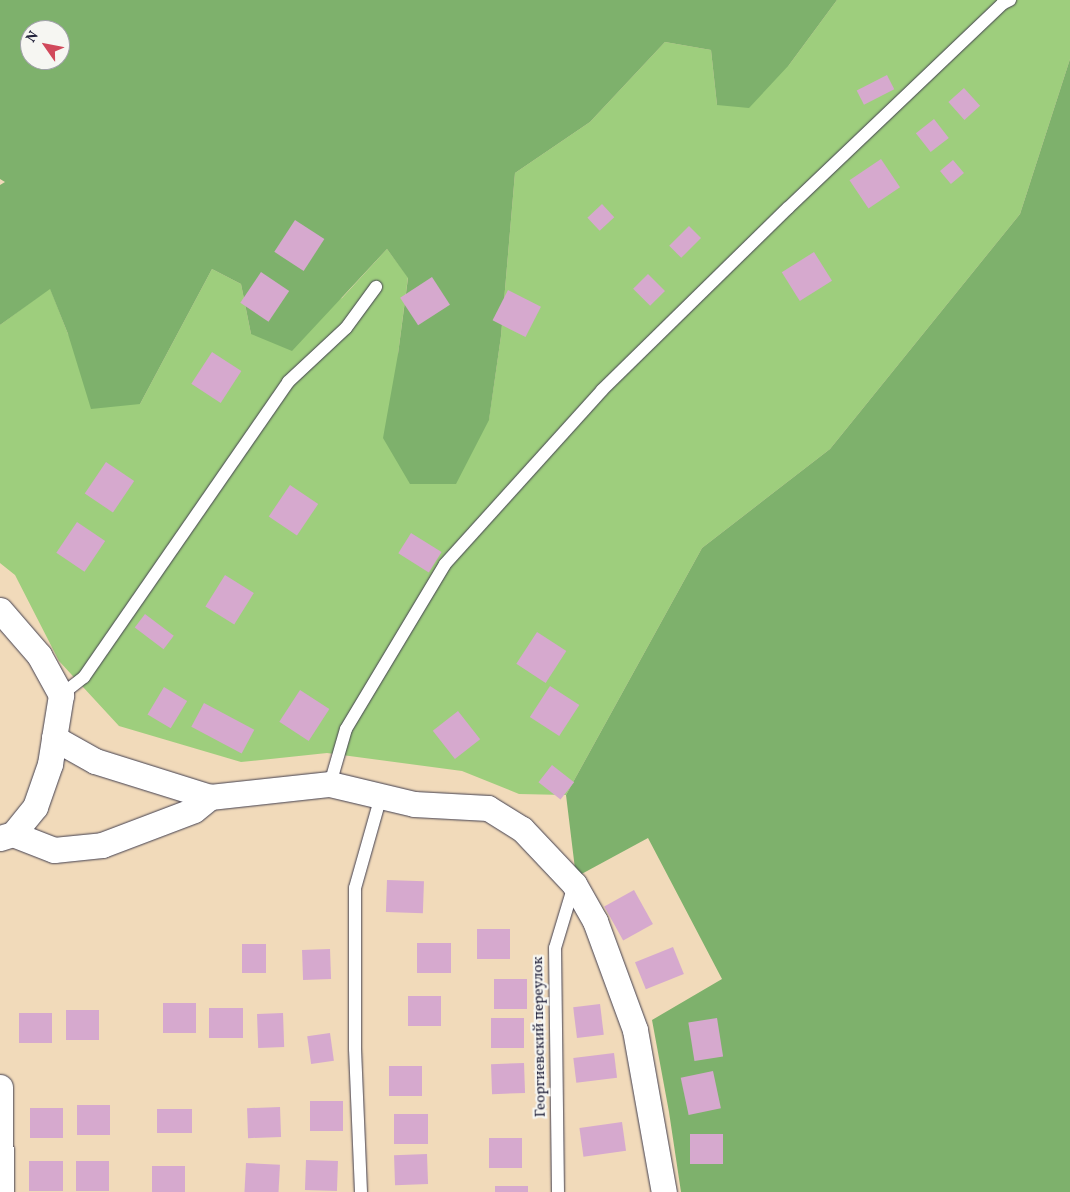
<!DOCTYPE html>
<meta charset="utf-8">
<style>
body{margin:0}
#map{position:relative;width:1070px;height:1192px;overflow:hidden;background:#f1daba;font-family:Vollkorn,serif}
div>[style]{position:absolute}
.green>*{inset:0;background:#9ece7d}
.forest>*{inset:0;background:#7eb16c}
.building>*{inset:0;background:#d6a9ce;transform-origin:0 0}
.roads{filter:drop-shadow(0 0 1px #413e4e) drop-shadow(0 0 1px #413e4e)}
.lane>*{height:12px;margin:-6px;padding:0 6px;transform-origin:6px;border-radius:6px;background:#fff}
.street>*{height:25px;margin:-12.5px;padding:0 12.5px;transform-origin:12.5px;border-radius:12.5px;background:#fff}
span{translate:-50% -50%;white-space:nowrap;text-align:center;line-height:1.15;-webkit-text-stroke:4.5px #f6f6f2;paint-order:stroke}
.street-label{font-size:15px;color:#22223b}
.north{position:absolute;left:20px;top:20px;width:50px;height:50px;box-sizing:border-box;background:#f6f6f2;border:1px solid #a1a1a9;border-radius:50%;rotate:303deg;font-size:14px;font-weight:700;line-height:20px;text-align:center;color:#22223b}
.north::after{content:'';display:block;margin:auto;width:18px;height:22px;background:#d1495b;clip-path:polygon(50% 0,100% 100%,50% 72%,0 100%)}
</style>
<div id="map">
<div class="green">
<i style="clip-path:polygon(837px 0,1070px 0,1070px 59px,1020px 214px,830px 449px,702px 548px,566px 795px,519px 794px,462px 771px,327px 753px,241px 762px,119px 726px,59px 661px,15px 575px,0 563px,0 325px,50px 288px,68px 334px,140px 404px,212px 269px,241px 284px,251px 334px,342px 298px,387px 249px,408px 277px,398px 354px,489px 419px,501px 336px,515px 173px,590px 122px,665px 42px,711px 50px,717px 105px,789px 65px)"></i>
</div>
<div class="forest">
<i style="clip-path:polygon(evenodd,0 0,837px 0,789px 65px,749px 108px,717px 105px,711px 50px,665px 42px,590px 122px,515px 173px,501px 336px,489px 420px,456px 484px,410px 484px,383px 438px,398px 354px,408px 278px,387px 249px,292px 351px,251px 334px,241px 284px,212px 269px,140px 404px,91px 409px,68px 334px,50px 289px,0 325px,0 185px,5px 182px,0 179px,0 0,30px 30px,60px 30px,60px 60px,30px 60px,30px 30px)"></i>
<i style="clip-path:polygon(1070px 59px,1070px 1192px,681px 1192px,669px 1112px,652px 1020px,722px 979px,648px 838px,576px 877px,566px 795px,702px 548px,830px 449px,1020px 214px)"></i>
</div>
<div class="building">
<i style="left:887px;top:75px;width:16px;height:34px;rotate:63deg"></i>
<i style="left:964px;top:88px;width:24px;height:21px;rotate:48deg"></i>
<i style="left:934px;top:119px;width:24px;height:23px;rotate:52deg"></i>
<i style="left:881px;top:159px;width:34px;height:38px;rotate:56deg"></i>
<i style="left:953px;top:160px;width:17px;height:17px;rotate:50deg"></i>
<i style="left:602px;top:204px;width:18px;height:20px;rotate:47deg"></i>
<i style="left:295px;top:220px;width:35px;height:38px;rotate:33deg"></i>
<i style="left:689px;top:226px;width:17px;height:28px;rotate:45deg"></i>
<i style="left:814px;top:252px;width:34px;height:38px;rotate:58deg"></i>
<i style="left:261px;top:272px;width:34px;height:37px;rotate:34deg"></i>
<i style="left:648px;top:274px;width:24px;height:21px;rotate:45deg"></i>
<i style="left:432px;top:277px;width:33px;height:38px;rotate:57deg"></i>
<i style="left:508px;top:290px;width:37px;height:34px;rotate:27deg"></i>
<i style="left:212px;top:352px;width:35px;height:38px;rotate:33deg"></i>
<i style="left:106px;top:462px;width:34px;height:38px;rotate:34deg"></i>
<i style="left:290px;top:485px;width:34px;height:38px;rotate:34deg"></i>
<i style="left:77px;top:522px;width:34px;height:37px;rotate:34deg"></i>
<i style="left:411px;top:533px;width:36px;height:24px;rotate:32deg"></i>
<i style="left:225px;top:575px;width:34px;height:37px;rotate:32deg"></i>
<i style="left:145px;top:614px;width:36px;height:17px;rotate:37deg"></i>
<i style="left:537px;top:632px;width:35px;height:38px;rotate:33deg"></i>
<i style="left:550px;top:686px;width:35px;height:37px;rotate:33deg"></i>
<i style="left:164px;top:687px;width:27px;height:32px;rotate:31deg"></i>
<i style="left:300px;top:690px;width:35px;height:38px;rotate:33deg"></i>
<i style="left:204px;top:703px;width:57px;height:27px;rotate:28deg"></i>
<i style="left:458px;top:711px;width:36px;height:32px;rotate:52deg"></i>
<i style="left:552px;top:765px;width:28px;height:22px;rotate:38deg"></i>
<i style="left:387px;top:880px;width:37px;height:32px;rotate:2deg"></i>
<i style="left:634px;top:890px;width:39px;height:34px;rotate:61deg"></i>
<i style="left:477px;top:929px;width:33px;height:30px"></i>
<i style="left:451px;top:943px;width:30px;height:34px;rotate:90deg"></i>
<i style="left:242px;top:944px;width:24px;height:29px"></i>
<i style="left:673px;top:947px;width:29px;height:41px;rotate:68deg"></i>
<i style="left:330px;top:949px;width:30px;height:28px;rotate:88deg"></i>
<i style="left:494px;top:979px;width:33px;height:30px"></i>
<i style="left:441px;top:996px;width:30px;height:33px;rotate:90deg"></i>
<i style="left:163px;top:1003px;width:33px;height:30px"></i>
<i style="left:600px;top:1004px;width:31px;height:27px;rotate:83deg"></i>
<i style="left:243px;top:1008px;width:30px;height:34px;rotate:90deg"></i>
<i style="left:99px;top:1010px;width:30px;height:33px;rotate:90deg"></i>
<i style="left:19px;top:1013px;width:33px;height:30px"></i>
<i style="left:283px;top:1013px;width:34px;height:26px;rotate:88deg"></i>
<i style="left:524px;top:1018px;width:30px;height:33px;rotate:90deg"></i>
<i style="left:717px;top:1018px;width:39px;height:29px;rotate:81deg"></i>
<i style="left:330px;top:1033px;width:28px;height:23px;rotate:82deg"></i>
<i style="left:614px;top:1053px;width:25px;height:41px;rotate:83deg"></i>
<i style="left:524px;top:1063px;width:30px;height:33px;rotate:88deg"></i>
<i style="left:422px;top:1066px;width:30px;height:33px;rotate:90deg"></i>
<i style="left:713px;top:1071px;width:38px;height:33px;rotate:78deg"></i>
<i style="left:343px;top:1101px;width:30px;height:33px;rotate:90deg"></i>
<i style="left:110px;top:1105px;width:30px;height:33px;rotate:90deg"></i>
<i style="left:280px;top:1107px;width:30px;height:33px;rotate:88deg"></i>
<i style="left:30px;top:1108px;width:33px;height:30px"></i>
<i style="left:157px;top:1109px;width:35px;height:24px"></i>
<i style="left:428px;top:1114px;width:30px;height:34px;rotate:90deg"></i>
<i style="left:622px;top:1122px;width:29px;height:43px;rotate:82deg"></i>
<i style="left:690px;top:1134px;width:33px;height:30px"></i>
<i style="left:522px;top:1138px;width:30px;height:33px;rotate:90deg"></i>
<i style="left:427px;top:1154px;width:30px;height:33px;rotate:88deg"></i>
<i style="left:306px;top:1160px;width:32px;height:30px;rotate:2deg"></i>
<i style="left:63px;top:1161px;width:30px;height:34px;rotate:90deg"></i>
<i style="left:76px;top:1161px;width:33px;height:30px"></i>
<i style="left:246px;top:1163px;width:34px;height:29px;rotate:3deg"></i>
<i style="left:152px;top:1166px;width:33px;height:26px"></i>
<i style="left:495px;top:1186px;width:33px;height:6px"></i>
</div>
<div class="roads">
<div class="lane">
<i style="left:61px;top:695px;width:29px;rotate:-38deg"></i>
<i style="left:84px;top:677px;width:359px;rotate:-55.3deg"></i>
<i style="left:288px;top:382px;width:79px;rotate:-43deg"></i>
<i style="left:346px;top:328px;width:51px;rotate:-53.8deg"></i>
<i style="left:330px;top:784px;width:57px;rotate:-73.8deg"></i>
<i style="left:346px;top:729px;width:192px;rotate:-59deg"></i>
<i style="left:445px;top:564px;width:234px;rotate:-47.9deg"></i>
<i style="left:602px;top:390px;width:260px;rotate:-44.4deg"></i>
<i style="left:788px;top:208px;width:296px;rotate:-43.6deg"></i>
<i style="left:1002px;top:4px;width:9px;rotate:-27deg"></i>
<i style="left:361px;top:1192px;width:143px;rotate:-92.4deg"></i>
<i style="left:355px;top:1049px;width:161px;rotate:-90deg"></i>
<i style="left:355px;top:888px;width:96px;rotate:-74.2deg"></i>
<i style="left:558px;top:1192px;width:244px;rotate:-90.7deg"></i>
<i style="left:555px;top:948px;width:66px;rotate:-73.2deg"></i>
</div>
<div class="street">
<i style="left:0;top:610px;width:60px;rotate:49.1deg"></i>
<i style="left:39px;top:655px;width:46px;rotate:61.2deg"></i>
<i style="left:61px;top:695px;width:44px;rotate:99.2deg"></i>
<i style="left:54px;top:738px;width:47px;rotate:29.3deg"></i>
<i style="left:95px;top:761px;width:121px;rotate:17.4deg"></i>
<i style="left:210px;top:797px;width:121px;rotate:-6.2deg"></i>
<i style="left:330px;top:784px;width:86px;rotate:13.4deg"></i>
<i style="left:414px;top:804px;width:74px;rotate:3.1deg"></i>
<i style="left:488px;top:808px;width:40px;rotate:32deg"></i>
<i style="left:522px;top:829px;width:76px;rotate:46.6deg"></i>
<i style="left:574px;top:884px;width:43px;rotate:60.4deg"></i>
<i style="left:595px;top:921px;width:116px;rotate:69.8deg"></i>
<i style="left:635px;top:1030px;width:165px;rotate:79.9deg"></i>
<i style="left:13px;top:834px;width:44px;rotate:21.3deg"></i>
<i style="left:54px;top:850px;width:48px;rotate:-5.9deg"></i>
<i style="left:102px;top:845px;width:98px;rotate:-20.8deg"></i>
<i style="left:194px;top:810px;width:21px;rotate:-39deg"></i>
<i style="left:0;top:838px;width:14px;rotate:-17deg"></i>
<i style="left:13px;top:834px;width:35px;rotate:-51deg"></i>
<i style="left:35px;top:807px;width:46px;rotate:-70.8deg"></i>
<i style="left:50px;top:764px;width:26px;rotate:-81deg"></i>
<i style="left:0;top:1087px;width:105px;rotate:89.5deg"></i>
</div>
</div>
<div class="street-label">
<span style="left:540px;top:1037px;rotate:-91deg">Георгиевский переулок</span>
</div>
<div class="north">N</div>
</div>
